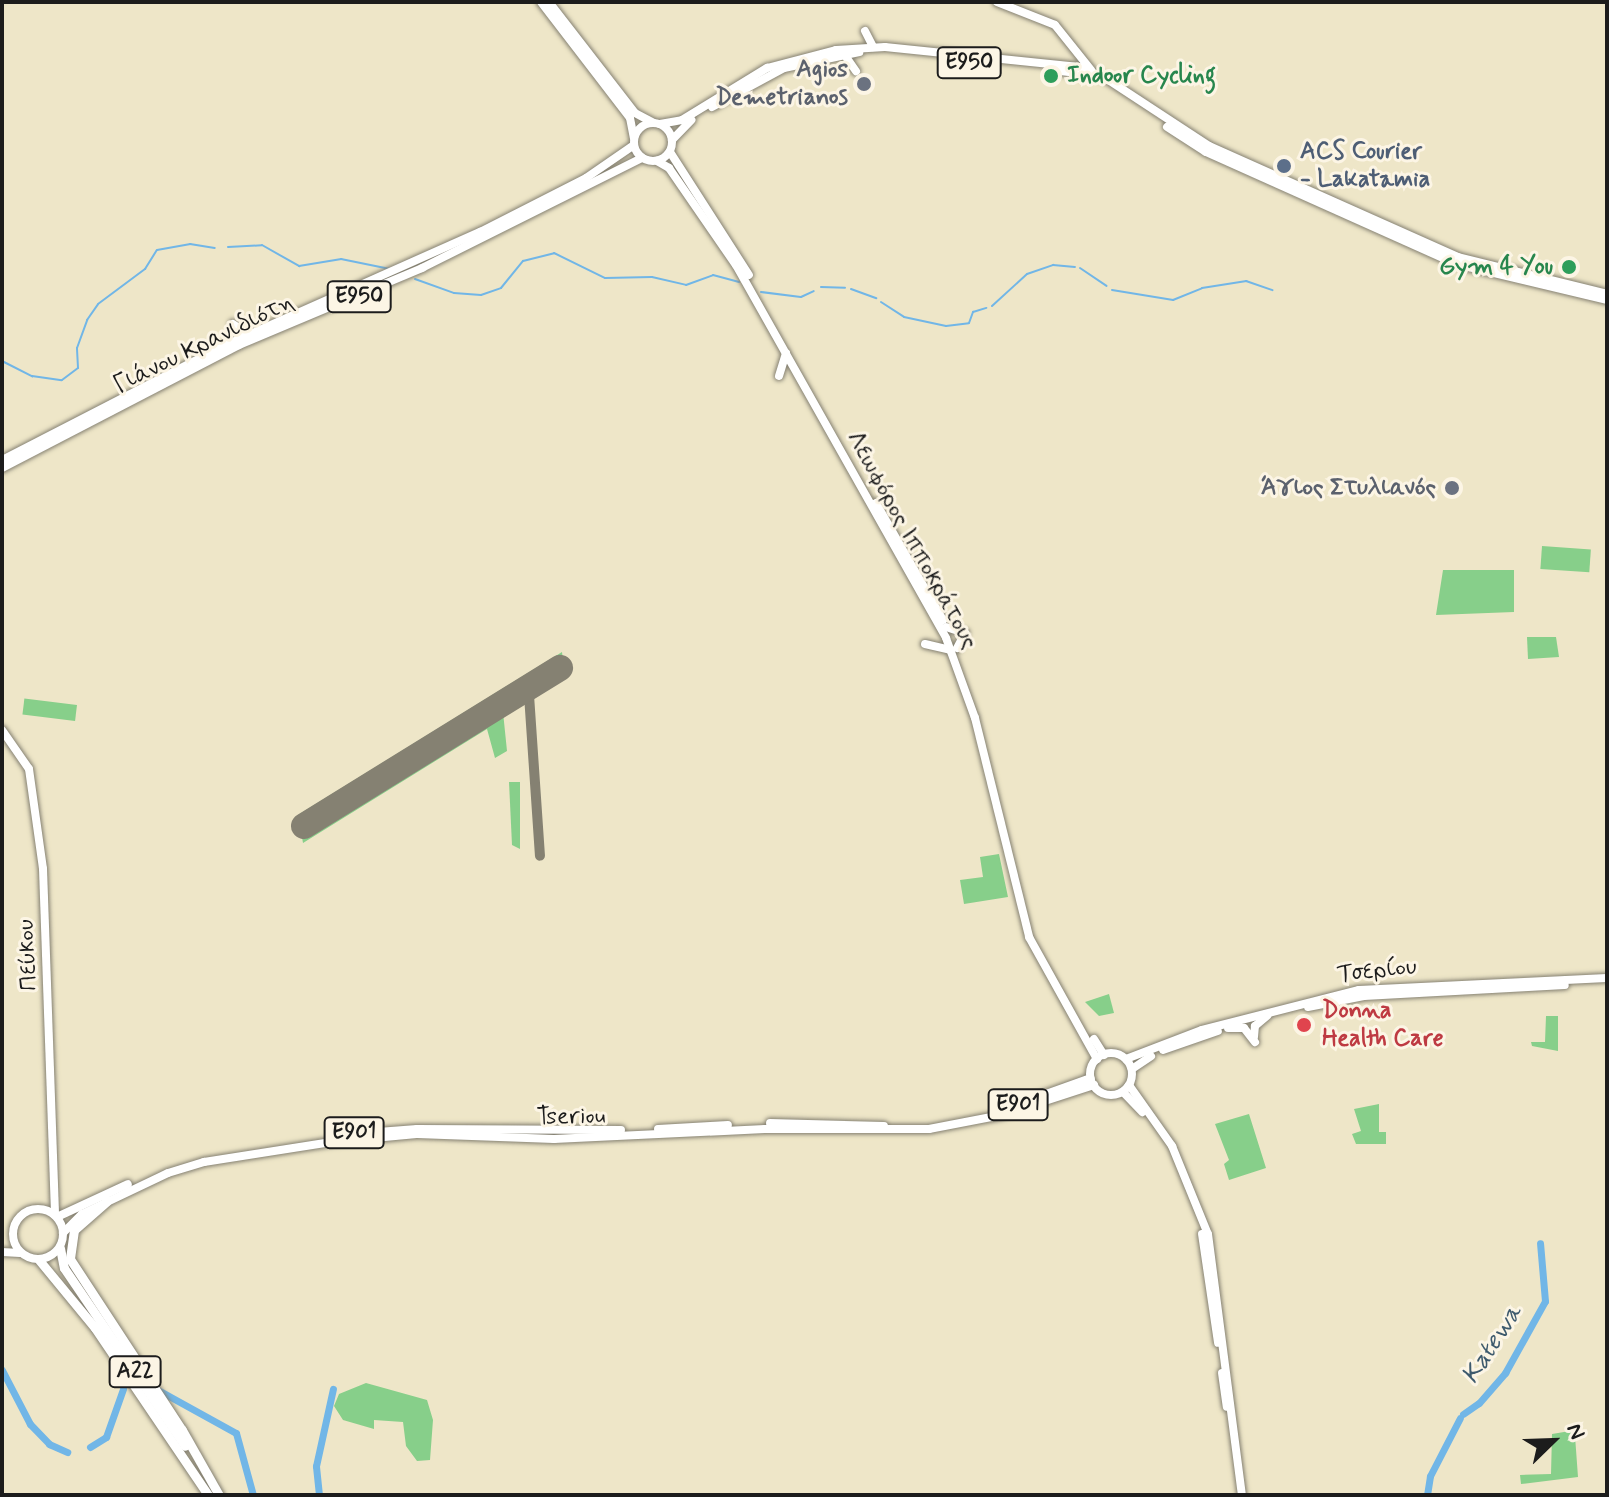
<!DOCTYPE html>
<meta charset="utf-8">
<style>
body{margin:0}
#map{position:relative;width:1609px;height:1497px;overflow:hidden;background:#eee6c8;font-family:Mynerve,sans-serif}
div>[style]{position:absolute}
.green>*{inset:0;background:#87cf8a;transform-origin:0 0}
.stream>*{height:2px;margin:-1px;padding:0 1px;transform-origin:1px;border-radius:1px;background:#71b6e7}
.river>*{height:7px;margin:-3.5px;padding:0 3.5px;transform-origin:3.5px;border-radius:3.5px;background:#71b6e7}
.taxiway>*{height:10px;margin:-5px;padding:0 5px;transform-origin:5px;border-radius:5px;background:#858172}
.runway>*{height:26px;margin:-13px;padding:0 13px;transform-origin:13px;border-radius:13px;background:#858172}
.roads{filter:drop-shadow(0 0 2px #858172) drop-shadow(0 0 2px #858172)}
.major>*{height:8px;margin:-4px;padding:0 4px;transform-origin:4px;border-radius:4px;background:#fff}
.major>.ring{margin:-4px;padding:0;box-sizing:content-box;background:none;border:8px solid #fff;border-radius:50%}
.highway>*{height:9px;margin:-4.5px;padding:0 4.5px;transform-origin:4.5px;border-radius:4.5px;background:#fff}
.dots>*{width:22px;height:22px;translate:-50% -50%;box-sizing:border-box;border:4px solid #fcf5e5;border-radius:50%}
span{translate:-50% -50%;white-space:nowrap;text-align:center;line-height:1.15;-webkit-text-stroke:6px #fcf5e5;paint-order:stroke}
.shield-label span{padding:2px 6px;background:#fcf5e5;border:2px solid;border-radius:6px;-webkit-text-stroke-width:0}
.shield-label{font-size:22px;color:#1c1c1c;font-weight:700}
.worship-label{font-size:24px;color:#5b616d;font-weight:700}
.right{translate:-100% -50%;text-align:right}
.leisure-label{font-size:24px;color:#27864d;font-weight:700}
.left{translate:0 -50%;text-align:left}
.service-label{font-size:24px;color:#4e5e75;font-weight:700}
.street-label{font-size:24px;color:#1c1c1c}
.health-label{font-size:24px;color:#be3a42;font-weight:700}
.water-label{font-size:26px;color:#3e5a6d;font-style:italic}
.frame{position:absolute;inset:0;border:4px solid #1c1c1c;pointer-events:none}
.north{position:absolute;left:1513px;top:1401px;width:80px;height:80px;-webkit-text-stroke:6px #fcf5e5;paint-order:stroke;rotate:67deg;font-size:22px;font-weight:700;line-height:32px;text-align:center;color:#1c1c1c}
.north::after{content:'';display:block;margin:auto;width:28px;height:36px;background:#1c1c1c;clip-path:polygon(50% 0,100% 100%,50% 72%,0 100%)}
</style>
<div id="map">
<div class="green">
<i style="left:1542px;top:546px;width:49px;height:23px;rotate:4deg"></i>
<i style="clip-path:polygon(1443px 570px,1514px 570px,1514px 612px,1436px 615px)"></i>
<i style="clip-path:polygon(1527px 637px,1556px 637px,1559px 657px,1528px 659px)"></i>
<i style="clip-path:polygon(562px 652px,563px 660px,300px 821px,303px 835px,503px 712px,507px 751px,495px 758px,487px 729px,303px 843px,298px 815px)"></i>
<i style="left:77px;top:705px;width:16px;height:53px;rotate:97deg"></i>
<i style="clip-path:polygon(509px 782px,520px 782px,520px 849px,512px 845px)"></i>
<i style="clip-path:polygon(999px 854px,1008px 897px,964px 904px,960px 880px,983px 877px,980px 857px)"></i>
<i style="clip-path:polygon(1109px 994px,1114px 1013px,1099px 1016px,1085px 1002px)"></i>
<i style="clip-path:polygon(1546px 1016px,1558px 1016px,1558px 1051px,1532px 1046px,1531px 1042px,1545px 1042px)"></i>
<i style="clip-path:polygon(1379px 1104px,1379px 1132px,1386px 1132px,1386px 1144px,1356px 1144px,1352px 1134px,1361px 1131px,1354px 1109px)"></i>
<i style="clip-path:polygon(1249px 1114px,1266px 1168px,1229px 1180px,1224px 1164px,1229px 1160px,1215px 1124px)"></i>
<i style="clip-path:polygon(366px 1383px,427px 1400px,433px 1420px,430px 1460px,417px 1461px,406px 1446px,403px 1422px,374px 1420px,374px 1429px,343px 1420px,334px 1406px,339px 1394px)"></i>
<i style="clip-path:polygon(1570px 1431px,1575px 1436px,1578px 1477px,1521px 1484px,1520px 1475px,1551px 1474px,1552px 1434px)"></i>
</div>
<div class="stream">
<i style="left:228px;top:247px;width:34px;rotate:-3deg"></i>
<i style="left:262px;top:245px;width:43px;rotate:29.6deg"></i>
<i style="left:299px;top:266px;width:43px;rotate:-9.5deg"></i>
<i style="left:341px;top:259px;width:50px;rotate:11.5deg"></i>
<i style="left:1080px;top:268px;width:32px;rotate:34deg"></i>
<i style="left:415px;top:279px;width:41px;rotate:19.7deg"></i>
<i style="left:454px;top:293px;width:27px;rotate:4deg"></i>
<i style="left:481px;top:295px;width:21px;rotate:-19deg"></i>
<i style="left:501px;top:288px;width:35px;rotate:-51deg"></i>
<i style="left:523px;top:261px;width:32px;rotate:-14deg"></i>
<i style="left:554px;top:253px;width:57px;rotate:26.1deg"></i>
<i style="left:605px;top:278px;width:47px;rotate:-1.2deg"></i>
<i style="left:652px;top:277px;width:35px;rotate:13deg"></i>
<i style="left:686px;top:285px;width:29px;rotate:-20deg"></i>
<i style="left:713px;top:275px;width:27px;rotate:15deg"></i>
<i style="left:821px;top:287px;width:24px;rotate:2deg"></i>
<i style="left:851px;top:289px;width:27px;rotate:20deg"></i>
<i style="left:1112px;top:290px;width:62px;rotate:9.3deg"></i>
<i style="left:1173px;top:300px;width:31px;rotate:-22deg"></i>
<i style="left:1202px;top:288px;width:45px;rotate:-9deg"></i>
<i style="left:1246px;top:281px;width:28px;rotate:19deg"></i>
<i style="left:761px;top:292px;width:40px;rotate:7.1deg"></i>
<i style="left:801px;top:297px;width:14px;rotate:-25deg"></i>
<i style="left:881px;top:302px;width:27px;rotate:33deg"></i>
<i style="left:904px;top:317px;width:43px;rotate:12.1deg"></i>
<i style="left:946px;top:326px;width:23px;rotate:-7deg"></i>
<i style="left:969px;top:323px;width:12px;rotate:-70deg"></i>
<i style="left:973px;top:312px;width:14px;rotate:-17deg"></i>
<i style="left:992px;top:306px;width:47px;rotate:-42.4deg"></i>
<i style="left:1027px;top:274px;width:28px;rotate:-19deg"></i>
<i style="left:1053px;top:265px;width:22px;rotate:5deg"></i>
<i style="left:2px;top:361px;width:34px;rotate:27deg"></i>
<i style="left:32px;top:376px;width:30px;rotate:8deg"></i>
<i style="left:62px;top:380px;width:20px;rotate:-37deg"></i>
<i style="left:78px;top:368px;width:20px;rotate:-93deg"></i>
<i style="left:77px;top:348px;width:30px;rotate:-70deg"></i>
<i style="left:87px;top:320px;width:19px;rotate:-55deg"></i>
<i style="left:98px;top:304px;width:59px;rotate:-36.7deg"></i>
<i style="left:145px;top:269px;width:22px;rotate:-58deg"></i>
<i style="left:157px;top:250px;width:34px;rotate:-10deg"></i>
<i style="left:190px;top:244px;width:25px;rotate:9deg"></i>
</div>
<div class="river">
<i style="left:2px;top:1370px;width:61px;rotate:62.6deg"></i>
<i style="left:30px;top:1424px;width:28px;rotate:46deg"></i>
<i style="left:49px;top:1444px;width:20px;rotate:24deg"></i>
<i style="left:158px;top:1390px;width:89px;rotate:28.9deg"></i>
<i style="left:236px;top:1433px;width:64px;rotate:74.7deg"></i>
<i style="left:1463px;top:1414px;width:19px;rotate:-35deg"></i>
<i style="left:1479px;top:1403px;width:40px;rotate:-49deg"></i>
<i style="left:1505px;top:1373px;width:82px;rotate:-60.9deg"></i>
<i style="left:1545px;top:1301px;width:58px;rotate:-94.9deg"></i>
<i style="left:90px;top:1447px;width:19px;rotate:-32deg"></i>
<i style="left:106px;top:1437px;width:51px;rotate:-70.5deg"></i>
<i style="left:319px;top:1495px;width:29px;rotate:-96deg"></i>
<i style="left:316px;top:1466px;width:79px;rotate:-77.6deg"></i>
<i style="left:1427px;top:1495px;width:19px;rotate:-81deg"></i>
<i style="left:1430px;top:1476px;width:65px;rotate:-62.7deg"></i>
</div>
<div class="taxiway">
<i style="left:518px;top:694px;width:11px;rotate:5deg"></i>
<i style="left:529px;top:695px;width:14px;rotate:-60deg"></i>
<i style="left:529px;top:695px;width:161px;rotate:86.1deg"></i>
</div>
<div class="runway">
<i style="left:304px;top:826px;width:301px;rotate:-31.7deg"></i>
</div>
<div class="roads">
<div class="major">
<i style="left:541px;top:2px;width:146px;rotate:52.5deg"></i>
<i style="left:630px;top:118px;width:20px;rotate:79deg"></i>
<i style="left:549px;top:2px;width:140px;rotate:52.2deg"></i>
<i style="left:635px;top:113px;width:21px;rotate:28deg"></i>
<i style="left:997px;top:2px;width:62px;rotate:21.6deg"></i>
<i style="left:1055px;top:25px;width:58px;rotate:51.3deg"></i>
<i style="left:865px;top:31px;width:18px;rotate:63deg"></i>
<i style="left:844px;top:54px;width:21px;rotate:55deg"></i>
<i style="left:1052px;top:70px;width:34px;rotate:7deg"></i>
<i style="left:712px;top:107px;width:82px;rotate:-28.4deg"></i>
<i style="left:784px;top:68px;width:77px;rotate:-12deg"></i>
<i class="ring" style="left:634px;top:123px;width:30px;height:30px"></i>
<i style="left:660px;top:124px;width:22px;rotate:-10deg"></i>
<i style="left:682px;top:120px;width:100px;rotate:-31.5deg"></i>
<i style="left:767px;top:68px;width:71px;rotate:-14.6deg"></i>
<i style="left:836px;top:50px;width:49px;rotate:-3.5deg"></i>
<i style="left:885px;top:47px;width:195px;rotate:5.9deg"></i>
<i style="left:1079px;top:67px;width:30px;rotate:23deg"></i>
<i style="left:1107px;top:79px;width:122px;rotate:33.3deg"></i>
<i style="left:1209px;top:146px;width:273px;rotate:24deg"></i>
<i style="left:1458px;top:257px;width:154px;rotate:13.9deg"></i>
<i style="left:1167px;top:127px;width:46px;rotate:32.7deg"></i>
<i style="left:1206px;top:152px;width:274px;rotate:24.1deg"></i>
<i style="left:1456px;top:264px;width:155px;rotate:13.4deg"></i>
<i style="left:672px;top:140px;width:28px;rotate:-46deg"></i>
<i style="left:670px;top:152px;width:146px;rotate:57.3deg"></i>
<i style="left:657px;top:161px;width:14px;rotate:30deg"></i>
<i style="left:669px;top:168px;width:118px;rotate:55.4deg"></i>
<i style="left:736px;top:265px;width:428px;rotate:60.6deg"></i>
<i style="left:946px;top:638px;width:85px;rotate:70.1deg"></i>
<i style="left:975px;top:718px;width:226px;rotate:76.1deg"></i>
<i style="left:1029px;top:937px;width:140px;rotate:60.9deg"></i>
<i style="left:233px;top:324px;width:18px;rotate:34deg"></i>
<i style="left:779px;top:376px;width:24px;rotate:-73deg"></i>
<i style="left:2px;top:460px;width:254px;rotate:-27.2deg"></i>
<i style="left:228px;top:344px;width:276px;rotate:-24deg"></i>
<i style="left:480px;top:232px;width:119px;rotate:-27deg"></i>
<i style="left:586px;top:178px;width:58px;rotate:-34.5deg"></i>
<i style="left:2px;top:468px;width:267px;rotate:-27.4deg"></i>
<i style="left:239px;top:345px;width:199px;rotate:-22.8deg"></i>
<i style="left:422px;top:268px;width:246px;rotate:-26.6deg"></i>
<i style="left:876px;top:503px;width:135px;rotate:60.2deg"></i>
<i style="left:946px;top:627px;width:20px;rotate:18deg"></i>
<i style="left:965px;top:633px;width:17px;rotate:118deg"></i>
<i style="left:925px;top:644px;width:27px;rotate:13deg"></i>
<i style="left:2px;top:730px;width:47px;rotate:55.3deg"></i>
<i style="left:29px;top:769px;width:101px;rotate:82deg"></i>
<i style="left:43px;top:869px;width:346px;rotate:88deg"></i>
<i style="left:1308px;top:1007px;width:57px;rotate:-11.1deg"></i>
<i style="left:1364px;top:996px;width:201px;rotate:-3.1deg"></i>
<i style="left:1228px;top:1028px;width:16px"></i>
<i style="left:1244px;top:1028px;width:18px;rotate:52deg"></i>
<i style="left:1254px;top:1037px;width:11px;rotate:-85deg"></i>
<i style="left:1255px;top:1026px;width:16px;rotate:-40deg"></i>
<i style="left:1094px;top:1039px;width:19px;rotate:58deg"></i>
<i style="left:1163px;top:1050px;width:58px;rotate:-19.1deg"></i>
<i class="ring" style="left:1090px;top:1053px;width:34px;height:34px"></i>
<i style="left:1126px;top:1059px;width:81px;rotate:-20.9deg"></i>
<i style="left:1202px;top:1030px;width:162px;rotate:-14.3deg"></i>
<i style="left:1359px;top:990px;width:248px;rotate:-2.8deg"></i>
<i style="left:1132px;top:1069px;width:23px;rotate:-34deg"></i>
<i style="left:1129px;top:1085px;width:75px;rotate:54.8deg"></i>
<i style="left:1172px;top:1146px;width:95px;rotate:67.8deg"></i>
<i style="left:1208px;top:1234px;width:263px;rotate:82.6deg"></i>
<i style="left:1123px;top:1092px;width:28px;rotate:46deg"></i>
<i style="left:1004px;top:1109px;width:92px;rotate:-19.6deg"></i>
<i style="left:770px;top:1123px;width:114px;rotate:1.5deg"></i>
<i style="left:658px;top:1129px;width:70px;rotate:-3.3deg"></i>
<i style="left:339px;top:1135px;width:78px;rotate:-4.4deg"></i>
<i style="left:417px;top:1129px;width:204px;rotate:0.3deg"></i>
<i class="ring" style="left:13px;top:1209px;width:42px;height:42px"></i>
<i style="left:57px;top:1217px;width:78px;rotate:-24.9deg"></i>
<i style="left:63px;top:1233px;width:27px;rotate:-45deg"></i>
<i style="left:82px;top:1214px;width:95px;rotate:-25.5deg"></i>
<i style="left:168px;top:1173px;width:38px;rotate:-17deg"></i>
<i style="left:204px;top:1162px;width:129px;rotate:-8.9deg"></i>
<i style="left:331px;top:1142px;width:86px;rotate:-5.3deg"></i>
<i style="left:417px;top:1134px;width:137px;rotate:2.1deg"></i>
<i style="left:554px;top:1139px;width:211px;rotate:-2.7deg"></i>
<i style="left:765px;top:1129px;width:164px"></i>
<i style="left:929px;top:1129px;width:74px;rotate:-10.9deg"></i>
<i style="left:1002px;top:1115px;width:97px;rotate:-18.1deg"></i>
<i style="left:1202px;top:1234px;width:110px;rotate:81.6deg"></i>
<i style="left:2px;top:1252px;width:18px;rotate:3deg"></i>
<i style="left:1222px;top:1373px;width:34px;rotate:82deg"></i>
</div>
<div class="highway">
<i style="left:107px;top:1201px;width:44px;rotate:138.7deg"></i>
<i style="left:74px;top:1230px;width:29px;rotate:98deg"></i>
<i style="left:70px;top:1259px;width:204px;rotate:56.8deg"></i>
<i style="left:182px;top:1430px;width:75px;rotate:60.4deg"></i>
<i style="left:60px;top:1248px;width:20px;rotate:79deg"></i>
<i style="left:64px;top:1268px;width:215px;rotate:55.8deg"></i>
<i style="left:39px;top:1260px;width:88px;rotate:50.5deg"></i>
<i style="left:95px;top:1328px;width:202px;rotate:55.9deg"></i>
</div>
</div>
<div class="dots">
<i style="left:1051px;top:76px;background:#2e9e5b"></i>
<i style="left:864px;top:84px;background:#6b7280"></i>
<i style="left:1284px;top:166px;background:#5c6f8a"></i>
<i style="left:1569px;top:267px;background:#2e9e5b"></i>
<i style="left:1452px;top:488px;background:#6b7280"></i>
<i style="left:1304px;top:1025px;background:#e0444e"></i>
</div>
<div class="shield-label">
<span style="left:969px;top:63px">E950</span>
<span style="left:359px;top:297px">E950</span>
<span style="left:1018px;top:1105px">E901</span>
<span style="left:354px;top:1133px">E901</span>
<span style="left:135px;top:1372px">A22</span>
</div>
<div class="worship-label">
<span class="right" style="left:848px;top:84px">Agios<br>Demetrianos</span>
<span class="right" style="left:1436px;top:488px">Άγιος Στυλιανός</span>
</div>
<div class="leisure-label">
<span class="left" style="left:1067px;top:76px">Indoor Cycling</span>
<span class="right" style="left:1553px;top:267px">Gym 4 You</span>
</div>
<div class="service-label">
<span class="left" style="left:1300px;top:166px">ACS Courier<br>- Lakatamia</span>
</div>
<div class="street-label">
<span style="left:204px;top:344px;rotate:-26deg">Γιάνου Κρανιδιότη</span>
<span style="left:912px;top:540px;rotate:61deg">Λεωφόρος Ιπποκράτους</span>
<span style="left:28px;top:955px;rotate:-93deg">Πεύκου</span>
<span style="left:1377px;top:971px;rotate:-6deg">Τσερίου</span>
<span style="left:571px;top:1117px;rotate:-1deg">Tseriou</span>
</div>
<div class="health-label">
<span class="left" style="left:1322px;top:1025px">Donna<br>Health Care</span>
</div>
<div class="water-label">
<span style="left:1493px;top:1345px;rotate:-57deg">Katewa</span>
</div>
<div class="frame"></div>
<div class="north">N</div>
</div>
